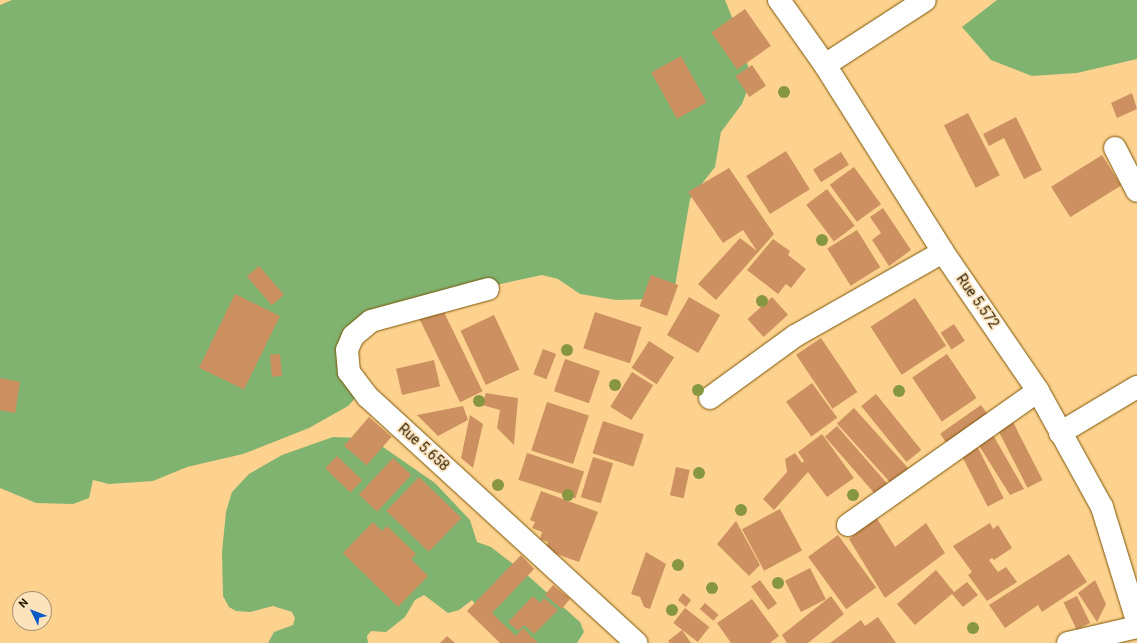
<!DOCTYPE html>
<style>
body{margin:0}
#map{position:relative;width:1137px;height:643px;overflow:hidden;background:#fdd28f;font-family:Roboto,sans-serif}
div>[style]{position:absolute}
.forest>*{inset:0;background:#80b270}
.building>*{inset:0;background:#cd9061;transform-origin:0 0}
.roads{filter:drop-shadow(0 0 1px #7a5506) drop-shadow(0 0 1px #7a5506)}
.minor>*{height:22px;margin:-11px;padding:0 11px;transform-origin:11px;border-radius:11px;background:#fff}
.tertiary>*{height:22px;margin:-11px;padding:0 11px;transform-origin:11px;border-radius:11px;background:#fff}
.trees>*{width:12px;height:12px;margin:-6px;border-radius:50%;background:#869641}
span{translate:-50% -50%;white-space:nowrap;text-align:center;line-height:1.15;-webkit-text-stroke:3.5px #fce3bc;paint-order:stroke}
.street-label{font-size:14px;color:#2b1c01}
.north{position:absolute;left:12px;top:591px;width:40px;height:40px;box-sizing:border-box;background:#fce3bc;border:1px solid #a89371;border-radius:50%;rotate:313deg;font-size:11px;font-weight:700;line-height:16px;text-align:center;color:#2b1c01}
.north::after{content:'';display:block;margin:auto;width:14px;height:18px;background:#095cc6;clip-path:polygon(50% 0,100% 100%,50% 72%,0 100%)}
</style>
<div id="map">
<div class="forest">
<i style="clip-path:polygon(12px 0,725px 0,744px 47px,749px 72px,747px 91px,742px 104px,721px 132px,715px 167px,690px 199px,675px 286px,654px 299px,616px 300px,580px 294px,558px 279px,542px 275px,477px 289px,350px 341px,357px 396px,348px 406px,309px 428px,243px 454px,187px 467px,153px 481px,109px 484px,93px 480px,89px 498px,73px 504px,36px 503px,0 488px,0 5px)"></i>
<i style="clip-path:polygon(997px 0,1137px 0,1137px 59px,1077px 73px,1032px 76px,991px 60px,962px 27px)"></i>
<i style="clip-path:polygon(333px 437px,358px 438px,383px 447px,435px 483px,470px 520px,477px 542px,491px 547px,526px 574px,580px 622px,584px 632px,577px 643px,509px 643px,497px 634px,472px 600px,459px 610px,448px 613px,424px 595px,415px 600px,405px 617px,386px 632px,371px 631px,367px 636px,368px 643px,268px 643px,274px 632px,293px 625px,295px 618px,292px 612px,273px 606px,250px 612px,236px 611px,229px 607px,223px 596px,222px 552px,226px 512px,232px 492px,249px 474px,282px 455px)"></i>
</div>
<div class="building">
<i style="left:745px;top:9px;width:45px;height:41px;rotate:55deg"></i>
<i style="left:681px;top:56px;width:53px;height:34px;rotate:61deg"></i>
<i style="left:752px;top:65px;width:25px;height:20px;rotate:56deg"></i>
<i style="clip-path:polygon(1132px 93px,1137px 109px,1117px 118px,1111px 103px)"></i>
<i style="left:968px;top:113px;width:70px;height:27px;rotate:63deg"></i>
<i style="clip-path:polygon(1016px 117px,1042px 170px,1024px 179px,1004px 138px,989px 146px,983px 134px)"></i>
<i style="left:786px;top:151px;width:45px;height:47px;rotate:58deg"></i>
<i style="left:841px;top:152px;width:15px;height:33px;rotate:58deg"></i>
<i style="left:1102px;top:155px;width:36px;height:60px;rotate:58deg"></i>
<i style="left:854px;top:167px;width:46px;height:30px;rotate:54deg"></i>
<i style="clip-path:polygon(729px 168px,774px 234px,716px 300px,698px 284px,740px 238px,757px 251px,743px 230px,723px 243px,688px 192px)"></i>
<i style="left:827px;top:189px;width:46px;height:26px;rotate:53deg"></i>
<i style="clip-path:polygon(883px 208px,911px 250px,889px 266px,872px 240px,881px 233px,870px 217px)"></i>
<i style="left:857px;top:230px;width:44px;height:35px;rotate:58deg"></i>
<i style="clip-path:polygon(773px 239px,790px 251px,788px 255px,806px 269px,791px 288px,786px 284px,778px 294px,747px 270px)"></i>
<i style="left:259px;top:266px;width:38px;height:16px;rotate:49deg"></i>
<i style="left:651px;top:275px;width:29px;height:33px;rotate:20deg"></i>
<i style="left:235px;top:294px;width:50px;height:82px;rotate:26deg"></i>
<i style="left:689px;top:297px;width:36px;height:44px;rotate:30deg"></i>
<i style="left:772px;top:297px;width:24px;height:33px;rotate:48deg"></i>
<i style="left:915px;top:298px;width:57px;height:53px;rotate:57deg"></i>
<i style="left:440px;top:304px;width:97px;height:25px;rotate:64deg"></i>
<i style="left:595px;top:312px;width:49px;height:38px;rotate:18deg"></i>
<i style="left:494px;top:315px;width:60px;height:37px;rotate:65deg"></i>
<i style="left:954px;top:324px;width:20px;height:16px;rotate:57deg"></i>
<i style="left:821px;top:338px;width:65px;height:30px;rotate:56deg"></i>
<i style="left:649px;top:341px;width:30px;height:32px;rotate:33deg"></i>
<i style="left:543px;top:349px;width:14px;height:27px;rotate:21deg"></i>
<i style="left:280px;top:354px;width:22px;height:10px;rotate:85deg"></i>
<i style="left:947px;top:354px;width:53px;height:42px;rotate:56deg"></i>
<i style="left:565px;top:359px;width:37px;height:34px;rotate:19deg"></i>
<i style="left:434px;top:360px;width:27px;height:39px;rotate:77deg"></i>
<i style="left:632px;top:372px;width:25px;height:41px;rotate:32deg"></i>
<i style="clip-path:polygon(0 378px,20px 382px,15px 413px,0 410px)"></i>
<i style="left:812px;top:383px;width:43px;height:32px;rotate:54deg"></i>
<i style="clip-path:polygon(486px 393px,518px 398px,514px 445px,497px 428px,500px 410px,482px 405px)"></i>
<i style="left:876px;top:394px;width:72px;height:19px;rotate:51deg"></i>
<i style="left:547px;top:402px;width:44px;height:51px;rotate:18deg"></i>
<i style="left:981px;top:405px;width:16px;height:50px;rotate:55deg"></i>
<i style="clip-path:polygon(463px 406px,468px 420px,438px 436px,417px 415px)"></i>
<i style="left:854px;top:408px;width:81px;height:23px;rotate:48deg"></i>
<i style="clip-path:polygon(470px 415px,483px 424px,473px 468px,461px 458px)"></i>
<i style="left:369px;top:417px;width:30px;height:38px;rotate:41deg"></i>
<i style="left:603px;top:421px;width:43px;height:34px;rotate:18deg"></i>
<i style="left:1013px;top:422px;width:65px;height:17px;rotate:63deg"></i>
<i style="left:837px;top:426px;width:78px;height:16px;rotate:49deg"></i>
<i style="clip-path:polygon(822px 434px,854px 478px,827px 497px,808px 472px,774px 510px,763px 499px,787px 472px,785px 459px,795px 453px,802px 463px,804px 461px,798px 452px)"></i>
<i style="clip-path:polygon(993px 435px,1024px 489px,1010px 495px,978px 444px)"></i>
<i style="left:976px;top:444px;width:61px;height:18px;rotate:63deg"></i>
<i style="left:527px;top:453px;width:60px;height:28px;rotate:18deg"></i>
<i style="left:337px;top:456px;width:35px;height:17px;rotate:44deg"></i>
<i style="left:593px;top:457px;width:21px;height:42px;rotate:17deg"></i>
<i style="left:393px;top:458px;width:25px;height:50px;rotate:43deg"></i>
<i style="left:676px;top:467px;width:14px;height:29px;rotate:12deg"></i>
<i style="left:419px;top:477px;width:59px;height:47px;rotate:44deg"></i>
<i style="clip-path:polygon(541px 491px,598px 512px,579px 562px,545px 550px,548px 542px,540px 539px,542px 532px,532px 528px,535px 522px,530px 520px)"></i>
<i style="left:780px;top:509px;width:47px;height:43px;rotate:62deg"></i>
<i style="clip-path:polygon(876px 517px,895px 547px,926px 523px,945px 553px,885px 598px,849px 539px)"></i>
<i style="clip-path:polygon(736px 521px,760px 565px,749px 576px,717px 544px)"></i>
<i style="clip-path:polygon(373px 522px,382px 531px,387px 526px,416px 554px,411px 559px,428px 576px,398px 607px,343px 553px)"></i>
<i style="clip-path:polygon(990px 523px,993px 529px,998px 525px,1012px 548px,994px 560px,992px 558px,989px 560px,998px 572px,1006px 567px,1017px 582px,987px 601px,968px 575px,972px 572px,953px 546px)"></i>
<i style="left:838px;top:535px;width:65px;height:37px;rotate:54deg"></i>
<i style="clip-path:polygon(646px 552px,666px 564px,650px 609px,644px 607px,640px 597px,631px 594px)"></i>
<i style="clip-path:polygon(1069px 554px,1087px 582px,1042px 612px,1038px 605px,1005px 628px,989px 605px)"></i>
<i style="clip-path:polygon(521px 555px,534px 569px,492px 613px,516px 636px,523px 628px,538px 643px,500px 643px,467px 611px)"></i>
<i style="left:810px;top:568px;width:35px;height:28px;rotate:63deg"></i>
<i style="clip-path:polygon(936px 570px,954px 592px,967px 582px,978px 595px,963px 607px,952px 594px,915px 625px,897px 604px)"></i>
<i style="left:760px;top:580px;width:29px;height:11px;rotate:54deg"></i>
<i style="clip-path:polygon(1095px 580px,1106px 604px,1097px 622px,1078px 593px)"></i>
<i style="left:553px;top:585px;width:22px;height:13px;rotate:39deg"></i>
<i style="clip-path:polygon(683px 593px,691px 600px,686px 607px,678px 600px)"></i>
<i style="clip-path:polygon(533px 596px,540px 603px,544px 598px,558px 610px,534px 634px,524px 625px,518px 631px,508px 622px)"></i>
<i style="clip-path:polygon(831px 596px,844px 614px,808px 643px,787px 643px,782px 635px)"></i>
<i style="left:1077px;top:596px;width:30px;height:15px;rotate:64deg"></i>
<i style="clip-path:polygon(752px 599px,779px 636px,770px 643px,731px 643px,717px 623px)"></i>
<i style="left:705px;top:603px;width:18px;height:8px;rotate:41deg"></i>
<i style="left:685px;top:608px;width:31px;height:19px;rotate:38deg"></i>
<i style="clip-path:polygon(878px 617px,896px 643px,830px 643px,861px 620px,865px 626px)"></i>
<i style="clip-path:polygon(682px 630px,691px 643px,670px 643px,668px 641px)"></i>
<i style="clip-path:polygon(447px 636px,455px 643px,440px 643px)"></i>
</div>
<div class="roads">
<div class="minor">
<i style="left:825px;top:65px;width:119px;rotate:-33deg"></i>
<i style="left:1115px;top:148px;width:48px;rotate:62.9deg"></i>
<i style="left:488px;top:289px;width:121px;rotate:164.7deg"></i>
<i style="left:371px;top:321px;width:23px;rotate:140deg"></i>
<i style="left:353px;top:336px;width:15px;rotate:113deg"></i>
<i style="left:347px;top:350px;width:22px;rotate:85deg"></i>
<i style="left:349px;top:372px;width:31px;rotate:53deg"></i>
<i style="left:368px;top:397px;width:364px;rotate:42.5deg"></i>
<i style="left:710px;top:398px;width:105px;rotate:-36.1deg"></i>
<i style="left:795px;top:336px;width:170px;rotate:-29.6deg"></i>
<i style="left:1060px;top:433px;width:90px;rotate:-30.9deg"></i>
<i style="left:848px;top:525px;width:232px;rotate:-35.2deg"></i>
<i style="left:1068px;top:643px;width:71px;rotate:-13.1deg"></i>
</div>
<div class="tertiary">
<i style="left:779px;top:0;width:80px;rotate:54.7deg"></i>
<i style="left:825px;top:65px;width:221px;rotate:57.7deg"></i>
<i style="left:943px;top:252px;width:168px;rotate:55.6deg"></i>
<i style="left:1038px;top:391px;width:132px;rotate:61.1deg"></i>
<i style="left:1102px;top:507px;width:119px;rotate:72.9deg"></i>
</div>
</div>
<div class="trees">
<i style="left:784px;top:92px"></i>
<i style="left:822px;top:240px"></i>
<i style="left:762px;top:301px"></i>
<i style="left:567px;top:350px"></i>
<i style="left:615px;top:385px"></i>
<i style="left:698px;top:390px"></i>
<i style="left:899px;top:391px"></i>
<i style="left:479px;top:401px"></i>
<i style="left:699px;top:473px"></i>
<i style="left:498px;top:485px"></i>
<i style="left:568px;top:495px"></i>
<i style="left:853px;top:495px"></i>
<i style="left:741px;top:510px"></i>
<i style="left:678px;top:565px"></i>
<i style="left:778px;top:583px"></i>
<i style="left:712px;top:588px"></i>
<i style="left:672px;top:610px"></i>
<i style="left:973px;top:628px"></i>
</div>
<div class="street-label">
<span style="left:978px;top:301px;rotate:55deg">Rue 5.572</span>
<span style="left:424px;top:447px;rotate:42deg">Rue 5.658</span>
</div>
<div class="north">N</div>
</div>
